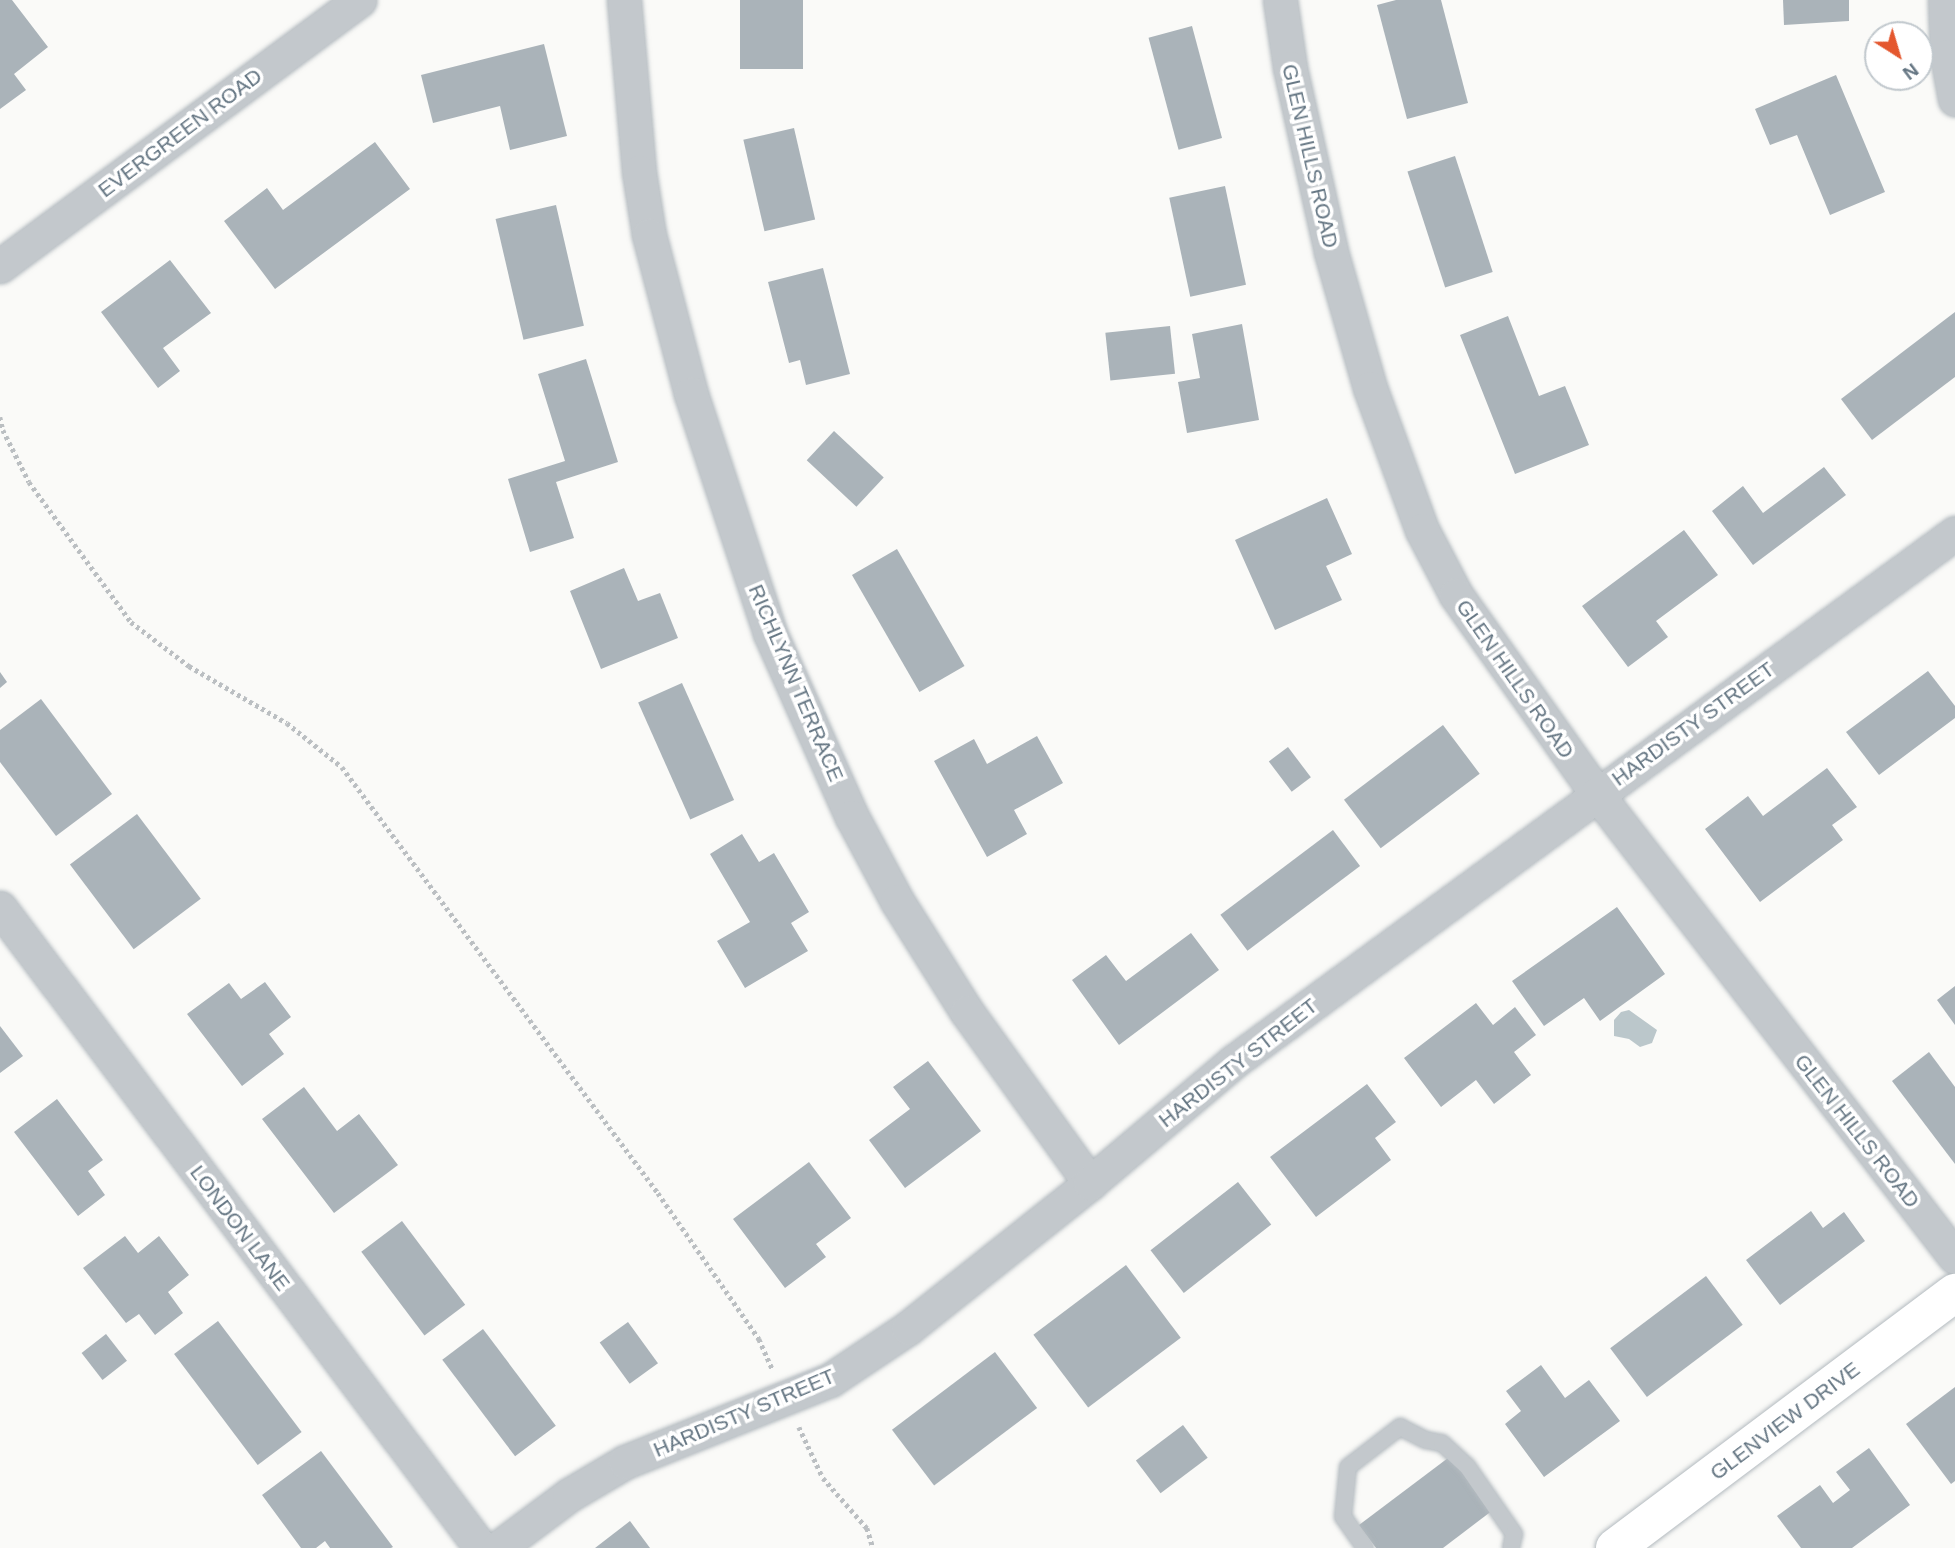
<!DOCTYPE html>
<style>
body{margin:0}
#map{position:relative;width:1955px;height:1548px;overflow:hidden;background:#fafaf8;font-family:Arial,sans-serif}
div>[style]{position:absolute}
.water>*{inset:0;background:#bbc7cb}
.building>*{inset:0;background:#aab3b9;transform-origin:0 0}
.path>*{height:4.5px;margin-top:-2.25px;transform-origin:0;background:repeating-linear-gradient(90deg,#bbbfc2 0 3.5px,transparent 0 7px)}
.roads{filter:drop-shadow(0 0 2px #b3babf) drop-shadow(0 0 2px #b3babf)}
.lane>*{height:16px;margin:-8px;padding:0 8px;transform-origin:8px;border-radius:8px;background:#c3c8cc}
.street>*{height:33px;margin:-16.5px;padding:0 16.5px;transform-origin:16.5px;border-radius:16.5px;background:#c3c8cc}
.secondary>*{height:38px;margin:-19px;padding:0 19px;transform-origin:19px;border-radius:19px;background:#fff}
span{translate:-50% -50%;white-space:nowrap;text-align:center;line-height:1.15;-webkit-text-stroke:7px #fff;paint-order:stroke}
.street-label{font-size:21px;color:#657683}
.north{position:absolute;left:1864px;top:21px;width:70px;height:70px;box-sizing:border-box;background:#fff;border:2px solid #c1c8cd;border-radius:50%;rotate:143deg;font-size:19px;font-weight:700;line-height:28px;text-align:center;color:#657683}
.north::after{content:'';display:block;margin:auto;width:24px;height:32px;background:#e4572e;clip-path:polygon(50% 0,100% 100%,50% 72%,0 100%)}
</style>
<div id="map">
<div class="water">
<i style="clip-path:polygon(1629px 1010px,1657px 1030px,1652px 1043px,1640px 1047px,1629px 1039px,1614px 1036px,1614px 1020px,1621px 1012px)"></i>
</div>
<div class="building">
<i style="clip-path:polygon(0 0,12px 0,48px 47px,14px 74px,26px 90px,0 109px)"></i>
<i style="left:740px;top:0;width:63px;height:69px"></i>
<i style="clip-path:polygon(1396px 0,1441px 0,1468px 103px,1407px 119px,1377px 5px)"></i>
<i style="clip-path:polygon(1783px 0,1849px 0,1849px 21px,1784px 25px)"></i>
<i style="left:1192px;top:26px;width:116px;height:45px;rotate:75deg"></i>
<i style="clip-path:polygon(544px 44px,567px 136px,510px 150px,500px 106px,433px 123px,421px 75px)"></i>
<i style="clip-path:polygon(1836px 75px,1885px 192px,1830px 215px,1797px 135px,1770px 145px,1755px 109px)"></i>
<i style="left:794px;top:128px;width:94px;height:52px;rotate:77deg"></i>
<i style="clip-path:polygon(375px 142px,410px 189px,275px 289px,224px 221px,267px 188px,283px 210px)"></i>
<i style="left:1455px;top:156px;width:122px;height:50px;rotate:72deg"></i>
<i style="left:1225px;top:186px;width:101px;height:57px;rotate:78deg"></i>
<i style="left:556px;top:205px;width:124px;height:62px;rotate:77deg"></i>
<i style="clip-path:polygon(170px 260px,211px 313px,163px 348px,180px 371px,158px 388px,101px 312px)"></i>
<i style="clip-path:polygon(823px 268px,850px 374px,806px 385px,800px 360px,789px 363px,768px 282px)"></i>
<i style="clip-path:polygon(1955px 312px,1955px 377px,1872px 440px,1841px 399px)"></i>
<i style="clip-path:polygon(1508px 316px,1539px 396px,1565px 386px,1589px 445px,1515px 474px,1460px 335px)"></i>
<i style="clip-path:polygon(1242px 324px,1259px 420px,1187px 433px,1178px 382px,1200px 378px,1192px 334px)"></i>
<i style="left:1170px;top:326px;width:48px;height:65px;rotate:84deg"></i>
<i style="clip-path:polygon(586px 359px,618px 462px,556px 482px,574px 538px,530px 552px,508px 479px,565px 461px,538px 374px)"></i>
<i style="left:834px;top:431px;width:68px;height:40px;rotate:43deg"></i>
<i style="clip-path:polygon(1824px 467px,1846px 495px,1753px 565px,1712px 511px,1743px 486px,1763px 513px)"></i>
<i style="clip-path:polygon(1327px 498px,1352px 554px,1326px 566px,1342px 600px,1275px 630px,1235px 540px)"></i>
<i style="clip-path:polygon(1684px 530px,1718px 575px,1656px 621px,1668px 637px,1628px 667px,1582px 606px)"></i>
<i style="left:897px;top:549px;width:135px;height:52px;rotate:60deg"></i>
<i style="clip-path:polygon(624px 568px,638px 601px,660px 593px,678px 638px,601px 669px,570px 591px)"></i>
<i style="clip-path:polygon(1928px 671px,1955px 706px,1955px 718px,1879px 775px,1846px 732px)"></i>
<i style="clip-path:polygon(0 672px,7px 682px,0 688px)"></i>
<i style="left:682px;top:683px;width:128px;height:48px;rotate:66deg"></i>
<i style="clip-path:polygon(41px 699px,112px 794px,56px 836px,0 762px,0 730px)"></i>
<i style="left:1443px;top:725px;width:61px;height:124px;rotate:53deg"></i>
<i style="clip-path:polygon(1037px 736px,1063px 783px,1014px 810px,1027px 834px,987px 857px,934px 761px,974px 739px,987px 764px)"></i>
<i style="left:1288px;top:747px;width:38px;height:24px;rotate:53deg"></i>
<i style="clip-path:polygon(1827px 768px,1857px 807px,1832px 825px,1843px 840px,1760px 902px,1705px 829px,1748px 796px,1763px 816px)"></i>
<i style="left:137px;top:814px;width:106px;height:84px;rotate:53deg"></i>
<i style="left:1333px;top:830px;width:45px;height:141px;rotate:53deg"></i>
<i style="clip-path:polygon(742px 834px,759px 862px,774px 853px,809px 912px,791px 923px,808px 951px,745px 988px,717px 941px,750px 922px,710px 854px)"></i>
<i style="clip-path:polygon(1617px 907px,1665px 974px,1600px 1021px,1584px 998px,1544px 1026px,1512px 981px)"></i>
<i style="clip-path:polygon(1191px 933px,1219px 970px,1119px 1045px,1072px 980px,1106px 955px,1126px 981px)"></i>
<i style="clip-path:polygon(265px 982px,291px 1017px,269px 1034px,284px 1054px,242px 1086px,187px 1014px,229px 983px,241px 999px)"></i>
<i style="clip-path:polygon(1955px 986px,1955px 1025px,1937px 1000px)"></i>
<i style="clip-path:polygon(1476px 1003px,1493px 1025px,1515px 1007px,1536px 1035px,1514px 1052px,1531px 1075px,1494px 1104px,1476px 1080px,1441px 1107px,1404px 1058px)"></i>
<i style="clip-path:polygon(0 1026px,23px 1056px,0 1073px)"></i>
<i style="clip-path:polygon(1929px 1052px,1955px 1087px,1955px 1164px,1892px 1081px)"></i>
<i style="clip-path:polygon(928px 1061px,981px 1131px,905px 1188px,869px 1140px,910px 1109px,893px 1087px)"></i>
<i style="clip-path:polygon(1367px 1084px,1396px 1122px,1375px 1138px,1391px 1160px,1316px 1217px,1270px 1157px)"></i>
<i style="clip-path:polygon(304px 1087px,337px 1131px,359px 1114px,398px 1165px,334px 1213px,262px 1119px)"></i>
<i style="clip-path:polygon(57px 1099px,103px 1160px,88px 1171px,105px 1195px,78px 1216px,14px 1132px)"></i>
<i style="clip-path:polygon(809px 1162px,851px 1218px,816px 1244px,826px 1257px,785px 1288px,733px 1219px)"></i>
<i style="left:1238px;top:1182px;width:54px;height:111px;rotate:52deg"></i>
<i style="clip-path:polygon(1811px 1211px,1823px 1228px,1844px 1212px,1865px 1241px,1780px 1305px,1746px 1260px)"></i>
<i style="left:402px;top:1221px;width:105px;height:51px;rotate:53deg"></i>
<i style="clip-path:polygon(125px 1236px,138px 1253px,159px 1236px,189px 1275px,168px 1292px,183px 1313px,155px 1335px,139px 1314px,126px 1323px,83px 1268px)"></i>
<i style="left:1126px;top:1265px;width:91px;height:116px;rotate:53deg"></i>
<i style="left:1706px;top:1276px;width:61px;height:120px;rotate:53deg"></i>
<i style="left:218px;top:1321px;width:139px;height:55px;rotate:53deg"></i>
<i style="left:628px;top:1322px;width:51px;height:35px;rotate:54deg"></i>
<i style="left:483px;top:1329px;width:121px;height:51px;rotate:53deg"></i>
<i style="left:106px;top:1334px;width:34px;height:31px;rotate:52deg"></i>
<i style="left:995px;top:1352px;width:70px;height:129px;rotate:53deg"></i>
<i style="clip-path:polygon(1541px 1365px,1565px 1398px,1589px 1380px,1620px 1421px,1544px 1477px,1505px 1424px,1521px 1411px,1506px 1391px)"></i>
<i style="clip-path:polygon(1955px 1387px,1955px 1481px,1951px 1484px,1906px 1424px)"></i>
<i style="left:1183px;top:1425px;width:41px;height:59px;rotate:53deg"></i>
<i style="clip-path:polygon(1869px 1448px,1910px 1505px,1852px 1548px,1801px 1548px,1777px 1516px,1820px 1485px,1833px 1503px,1850px 1490px,1836px 1472px)"></i>
<i style="clip-path:polygon(321px 1451px,393px 1547px,391px 1548px,330px 1548px,325px 1541px,316px 1548px,301px 1548px,262px 1495px)"></i>
<i style="clip-path:polygon(1452px 1455px,1493px 1510px,1443px 1548px,1376px 1548px,1359px 1525px)"></i>
<i style="clip-path:polygon(630px 1521px,650px 1548px,595px 1548px)"></i>
</div>
<div class="path">
<i style="left:0;top:417px;width:13px;rotate:77deg"></i>
<i style="left:3px;top:430px;width:58px;rotate:63.4deg"></i>
<i style="left:29px;top:482px;width:173px;rotate:53.9deg"></i>
<i style="left:131px;top:622px;width:73px;rotate:37.2deg"></i>
<i style="left:189px;top:666px;width:113px;rotate:30.2deg"></i>
<i style="left:287px;top:723px;width:70px;rotate:38.7deg"></i>
<i style="left:342px;top:767px;width:530px;rotate:53.43deg"></i>
<i style="left:658px;top:1193px;width:178px;rotate:55.3deg"></i>
<i style="left:759px;top:1339px;width:32px;rotate:66deg"></i>
<i style="left:799px;top:1427px;width:56px;rotate:64.8deg"></i>
<i style="left:823px;top:1478px;width:67px;rotate:48.7deg"></i>
<i style="left:867px;top:1528px;width:21px;rotate:73deg"></i>
</div>
<div class="roads">
<div class="lane">
<i style="left:1365px;top:1548px;width:38px;rotate:-125deg"></i>
<i style="left:1343px;top:1517px;width:50px;rotate:-84.3deg"></i>
<i style="left:1348px;top:1467px;width:66px;rotate:-37.6deg"></i>
<i style="left:1400px;top:1427px;width:29px;rotate:27deg"></i>
<i style="left:1426px;top:1440px;width:16px;rotate:11deg"></i>
<i style="left:1442px;top:1443px;width:34px;rotate:43deg"></i>
<i style="left:1467px;top:1466px;width:83px;rotate:55.3deg"></i>
<i style="left:1514px;top:1534px;width:14px;rotate:102deg"></i>
</div>
<div class="street">
<i style="left:624px;top:0;width:173px;rotate:85deg"></i>
<i style="left:639px;top:172px;width:64px;rotate:81deg"></i>
<i style="left:649px;top:235px;width:164px;rotate:75.2deg"></i>
<i style="left:691px;top:394px;width:252px;rotate:71.7deg"></i>
<i style="left:770px;top:633px;width:201px;rotate:66deg"></i>
<i style="left:852px;top:817px;width:95px;rotate:61.8deg"></i>
<i style="left:897px;top:901px;width:131px;rotate:57.8deg"></i>
<i style="left:967px;top:1012px;width:211px;rotate:54.3deg"></i>
<i style="left:1280px;top:0;width:69px;rotate:81.6deg"></i>
<i style="left:1290px;top:68px;width:189px;rotate:77.4deg"></i>
<i style="left:1331px;top:252px;width:141px;rotate:74deg"></i>
<i style="left:1370px;top:388px;width:151px;rotate:69.9deg"></i>
<i style="left:1422px;top:530px;width:73px;rotate:62.4deg"></i>
<i style="left:1456px;top:595px;width:244px;rotate:54.7deg"></i>
<i style="left:1597px;top:794px;width:585px;rotate:52.29deg"></i>
<i style="left:1945px;top:0;width:56px;rotate:88deg"></i>
<i style="left:1947px;top:56px;width:44px;rotate:79.5deg"></i>
<i style="left:0;top:266px;width:447px;rotate:-36.5deg"></i>
<i style="left:0;top:908px;width:801px;rotate:53.07deg"></i>
<i style="left:498px;top:1548px;width:89px;rotate:-36.7deg"></i>
<i style="left:569px;top:1495px;width:65px;rotate:-30.5deg"></i>
<i style="left:625px;top:1462px;width:221px;rotate:-21.8deg"></i>
<i style="left:830px;top:1380px;width:94px;rotate:-33.7deg"></i>
<i style="left:908px;top:1328px;width:233px;rotate:-38.5deg"></i>
<i style="left:1090px;top:1183px;width:187px;rotate:-40.2deg"></i>
<i style="left:1233px;top:1062px;width:895px;rotate:-36.23deg"></i>
</div>
<div class="secondary">
<i style="left:1615px;top:1548px;width:425px;rotate:-36.9deg"></i>
</div>
</div>
<div class="street-label">
<span style="left:180px;top:133px;rotate:-37deg">EVERGREEN ROAD</span>
<span style="left:1310px;top:156px;rotate:77deg">GLEN HILLS ROAD</span>
<span style="left:1515px;top:679px;rotate:55deg">GLEN HILLS ROAD</span>
<span style="left:796px;top:683px;rotate:67deg">RICHLYNN TERRACE</span>
<span style="left:1693px;top:724px;rotate:-36deg">HARDISTY STREET</span>
<span style="left:1238px;top:1063px;rotate:-38deg">HARDISTY STREET</span>
<span style="left:1857px;top:1131px;rotate:52deg">GLEN HILLS ROAD</span>
<span style="left:240px;top:1228px;rotate:53deg">LONDON LANE</span>
<span style="left:744px;top:1413px;rotate:-23deg">HARDISTY STREET</span>
<span style="left:1785px;top:1421px;rotate:-37deg">GLENVIEW DRIVE</span>
</div>
<div class="north">N</div>
</div>
